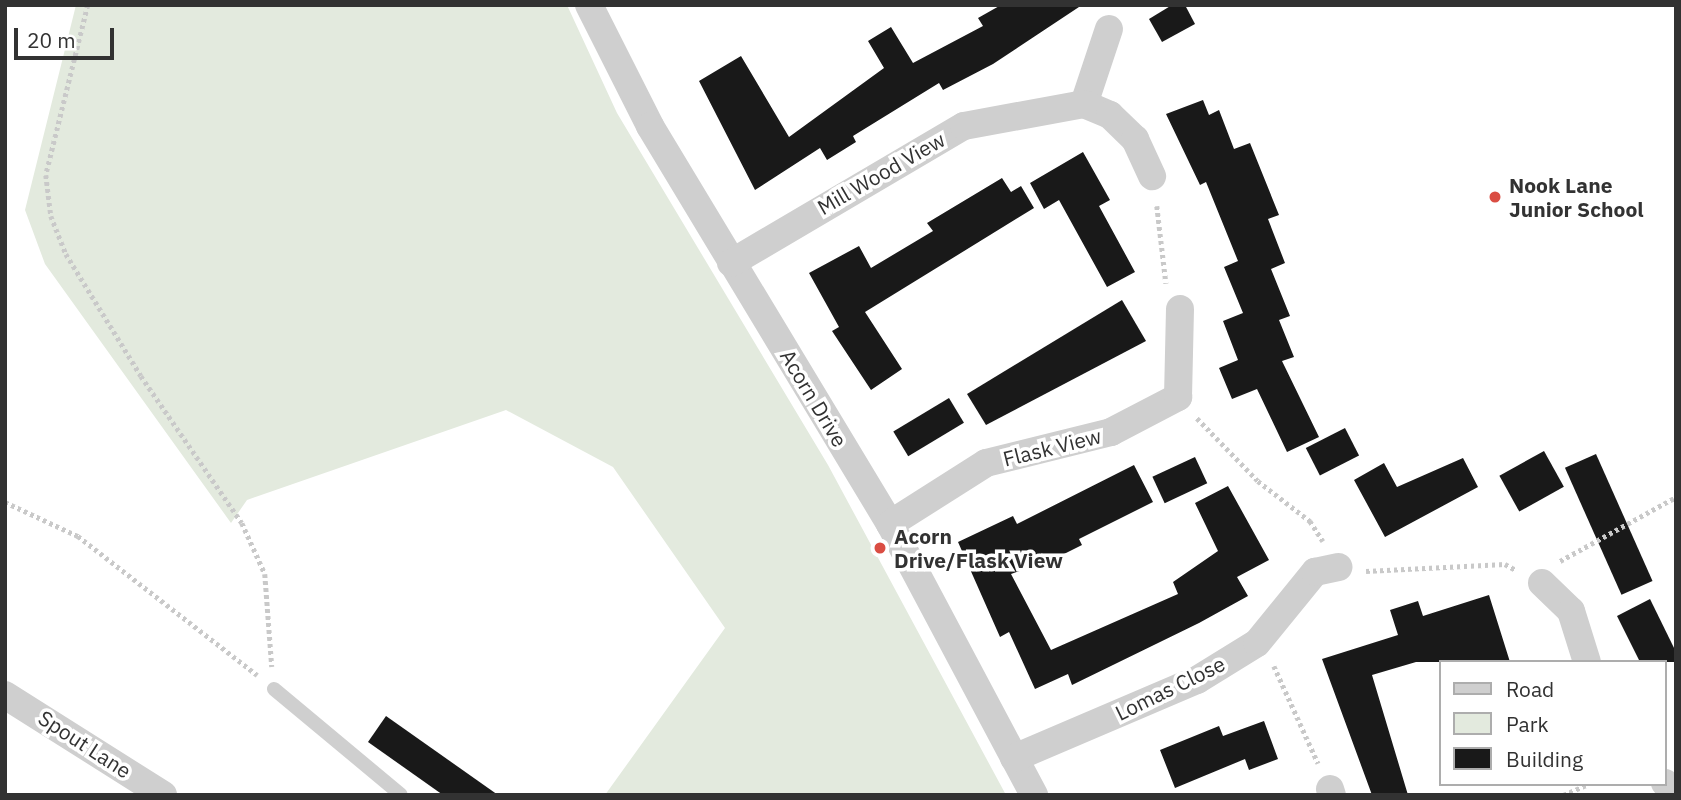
<!DOCTYPE html>
<style>
body{margin:0}
#map{position:relative;width:1681px;height:800px;overflow:hidden;background:#fff;font-family:"IBM Plex Sans",sans-serif}
div>[style]{position:absolute}
.green>*{inset:0;background:#e3eade}
.building>*{inset:0;background:#191919;transform-origin:0 0}
.path>*{height:4.5px;margin-top:-2.25px;transform-origin:0;background:repeating-linear-gradient(90deg,#c9c9c9 0 3.5px,transparent 0 7px)}
.service>*{height:14px;margin:-7px;padding:0 7px;transform-origin:7px;border-radius:7px;background:#cfcfcf}
.minor>*{height:28px;margin:-14px;padding:0 14px;transform-origin:14px;border-radius:14px;background:#cfcfcf}
.dots>*{width:19px;height:19px;translate:-50% -50%;box-sizing:border-box;border:4px solid #fff;border-radius:50%}
span{translate:-50% -50%;white-space:nowrap;text-align:center;line-height:1.15;-webkit-text-stroke:7px #fff;paint-order:stroke}
.street-label{font-size:21px;color:#323232}
.poi-label{font-size:21px;color:#323232;font-weight:700}
.left{translate:0 -50%;text-align:left}
.frame{position:absolute;inset:0;border:7px solid #323232;pointer-events:none}
.legend{position:absolute;left:1439px;top:660px;width:228px;height:126px;box-sizing:border-box;background:#fff;border:2px solid #adadad;margin:0;padding:9px 12px;list-style:none;font-size:21px;color:#323232}
.legend li{display:flex;align-items:center;gap:14px;height:35px}
.legend b{width:35px;border:2px solid #adadad}
.scale{position:absolute;left:14px;top:28px;width:100px;height:32px;box-sizing:border-box;border:4px solid #323232;border-top:0;padding-left:9px;font-size:21px;line-height:24px;white-space:nowrap;color:#323232;-webkit-text-stroke:5px #fff;paint-order:stroke}
</style>
<div id="map">
<div class="green">
<i style="clip-path:polygon(76px 5px,567px 5px,617px 113px,828px 465px,1006px 795px,605px 795px,725px 628px,613px 467px,506px 410px,247px 500px,231px 523px,45px 264px,25px 210px)"></i>
</div>
<div class="building">
<i style="clip-path:polygon(1001px 5px,1082px 5px,993px 64px,943px 90px,939px 83px,853px 136px,856px 142px,827px 160px,820px 148px,755px 190px,699px 81px,741px 56px,789px 137px,884px 68px,868px 41px,891px 27px,913px 63px,983px 26px,978px 18px)"></i>
<i style="clip-path:polygon(1172px 5px,1185px 5px,1195px 24px,1162px 42px,1149px 19px)"></i>
<i style="clip-path:polygon(1203px 100px,1209px 115px,1219px 110px,1234px 149px,1250px 143px,1279px 215px,1268px 219px,1285px 263px,1271px 269px,1290px 316px,1279px 320px,1294px 357px,1282px 361px,1319px 437px,1287px 452px,1257px 389px,1232px 399px,1219px 368px,1238px 360px,1223px 321px,1243px 313px,1224px 267px,1238px 261px,1206px 182px,1200px 185px,1166px 114px)"></i>
<i style="clip-path:polygon(1083px 152px,1110px 200px,1099px 206px,1135px 272px,1107px 287px,1059px 200px,1044px 209px,1030px 183px)"></i>
<i style="clip-path:polygon(1002px 178px,1011px 192px,1021px 186px,1034px 208px,865px 312px,902px 369px,871px 390px,832px 331px,839px 327px,809px 273px,859px 246px,871px 268px,933px 231px,927px 223px)"></i>
<i style="clip-path:polygon(1122px 300px,1146px 341px,986px 425px,967px 394px)"></i>
<i style="left:949px;top:398px;width:29px;height:65px;rotate:59deg"></i>
<i style="left:1345px;top:428px;width:31px;height:44px;rotate:63deg"></i>
<i style="left:1544px;top:451px;width:41px;height:51px;rotate:61deg"></i>
<i style="left:1596px;top:454px;width:139px;height:34px;rotate:66deg"></i>
<i style="left:1195px;top:457px;width:29px;height:47px;rotate:65deg"></i>
<i style="clip-path:polygon(1463px 458px,1478px 487px,1385px 537px,1354px 480px,1384px 463px,1397px 487px)"></i>
<i style="clip-path:polygon(1134px 465px,1153px 502px,1079px 539px,1082px 545px,1058px 557px,1011px 574px,1051px 650px,1178px 594px,1173px 582px,1218px 551px,1195px 503px,1228px 486px,1269px 560px,1237px 577px,1248px 596px,1199px 623px,1072px 685px,1068px 674px,1035px 689px,1009px 632px,1000px 637px,958px 542px,1013px 516px,1017px 524px)"></i>
<i style="clip-path:polygon(1489px 595px,1510px 662px,1416px 662px,1372px 675px,1408px 795px,1372px 795px,1322px 659px,1398px 635px,1390px 610px,1418px 601px,1423px 616px)"></i>
<i style="clip-path:polygon(1650px 599px,1676px 652px,1676px 662px,1640px 662px,1617px 616px)"></i>
<i style="clip-path:polygon(386px 716px,498px 795px,443px 795px,368px 742px)"></i>
<i style="clip-path:polygon(1264px 721px,1278px 759px,1249px 770px,1245px 759px,1175px 788px,1160px 750px,1219px 726px,1223px 736px)"></i>
</div>
<div class="path">
<i style="left:88px;top:5px;width:175px;rotate:103.9deg"></i>
<i style="left:46px;top:175px;width:41px;rotate:83deg"></i>
<i style="left:51px;top:216px;width:41px;rotate:68.5deg"></i>
<i style="left:66px;top:254px;width:143px;rotate:58.4deg"></i>
<i style="left:141px;top:376px;width:178px;rotate:55.5deg"></i>
<i style="left:242px;top:523px;width:56px;rotate:65.7deg"></i>
<i style="left:265px;top:574px;width:93px;rotate:85.7deg"></i>
<i style="left:1157px;top:206px;width:78px;rotate:83.3deg"></i>
<i style="left:1197px;top:418px;width:88px;rotate:45.9deg"></i>
<i style="left:1258px;top:481px;width:66px;rotate:37.6deg"></i>
<i style="left:1310px;top:521px;width:24px;rotate:57deg"></i>
<i style="left:5px;top:502px;width:81px;rotate:25deg"></i>
<i style="left:78px;top:536px;width:227px;rotate:37.8deg"></i>
<i style="left:1560px;top:561px;width:130px;rotate:-28.9deg"></i>
<i style="left:1674px;top:498px;width:5px;rotate:68deg"></i>
<i style="left:1366px;top:571px;width:139px;rotate:-2.9deg"></i>
<i style="left:1505px;top:564px;width:13px;rotate:29deg"></i>
<i style="left:1274px;top:666px;width:107px;rotate:65.6deg"></i>
<i style="left:1563px;top:795px;width:28px;rotate:-23deg"></i>
</div>
<div class="service">
<i style="left:274px;top:689px;width:165px;rotate:39.8deg"></i>
</div>
<div class="minor">
<i style="left:589px;top:5px;width:136px;rotate:63.2deg"></i>
<i style="left:650px;top:126px;width:465px;rotate:58.9deg"></i>
<i style="left:890px;top:524px;width:307px;rotate:62deg"></i>
<i style="left:1084px;top:104px;width:79px;rotate:-71.6deg"></i>
<i style="left:731px;top:263px;width:270px;rotate:-30.5deg"></i>
<i style="left:964px;top:126px;width:122px;rotate:-10.4deg"></i>
<i style="left:1084px;top:104px;width:28px;rotate:23deg"></i>
<i style="left:1110px;top:115px;width:35px;rotate:44deg"></i>
<i style="left:1135px;top:139px;width:41px;rotate:65.3deg"></i>
<i style="left:890px;top:524px;width:114px;rotate:-32.4deg"></i>
<i style="left:986px;top:463px;width:129px;rotate:-13.9deg"></i>
<i style="left:1111px;top:432px;width:76px;rotate:-27.6deg"></i>
<i style="left:1178px;top:397px;width:88px;rotate:-88.7deg"></i>
<i style="left:1542px;top:583px;width:40px;rotate:44deg"></i>
<i style="left:1571px;top:611px;width:53px;rotate:72.6deg"></i>
<i style="left:5px;top:695px;width:187px;rotate:32.3deg"></i>
<i style="left:1014px;top:758px;width:199px;rotate:-23.1deg"></i>
<i style="left:1197px;top:680px;width:70px;rotate:-31.7deg"></i>
<i style="left:1257px;top:643px;width:92px;rotate:-50.8deg"></i>
<i style="left:1315px;top:572px;width:24px;rotate:-12deg"></i>
<i style="left:1665px;top:783px;width:16px;rotate:47deg"></i>
<i style="left:1330px;top:789px;width:6px;rotate:72deg"></i>
</div>
<div class="dots">
<i style="left:1495px;top:197px;background:#da4d43"></i>
<i style="left:880px;top:548px;background:#da4d43"></i>
</div>
<div class="street-label">
<span style="left:881px;top:173px;rotate:-30deg">Mill Wood View</span>
<span style="left:814px;top:398px;rotate:59deg">Acorn Drive</span>
<span style="left:1052px;top:447px;rotate:-14deg">Flask View</span>
<span style="left:1170px;top:688px;rotate:-26deg">Lomas Close</span>
<span style="left:85px;top:744px;rotate:33deg">Spout Lane</span>
</div>
<div class="poi-label">
<span class="left" style="left:1509px;top:197px">Nook Lane<br>Junior School</span>
<span class="left" style="left:894px;top:548px">Acorn<br>Drive/Flask View</span>
</div>
<div class="frame"></div>
<ul class="legend">
<li><b style="height:9px;background:#cfcfcf"></b>Road</li>
<li><b style="height:19px;background:#e3eade"></b>Park</li>
<li><b style="height:19px;background:#191919"></b>Building</li>
</ul>
<div class="scale">20 m</div>
</div>
